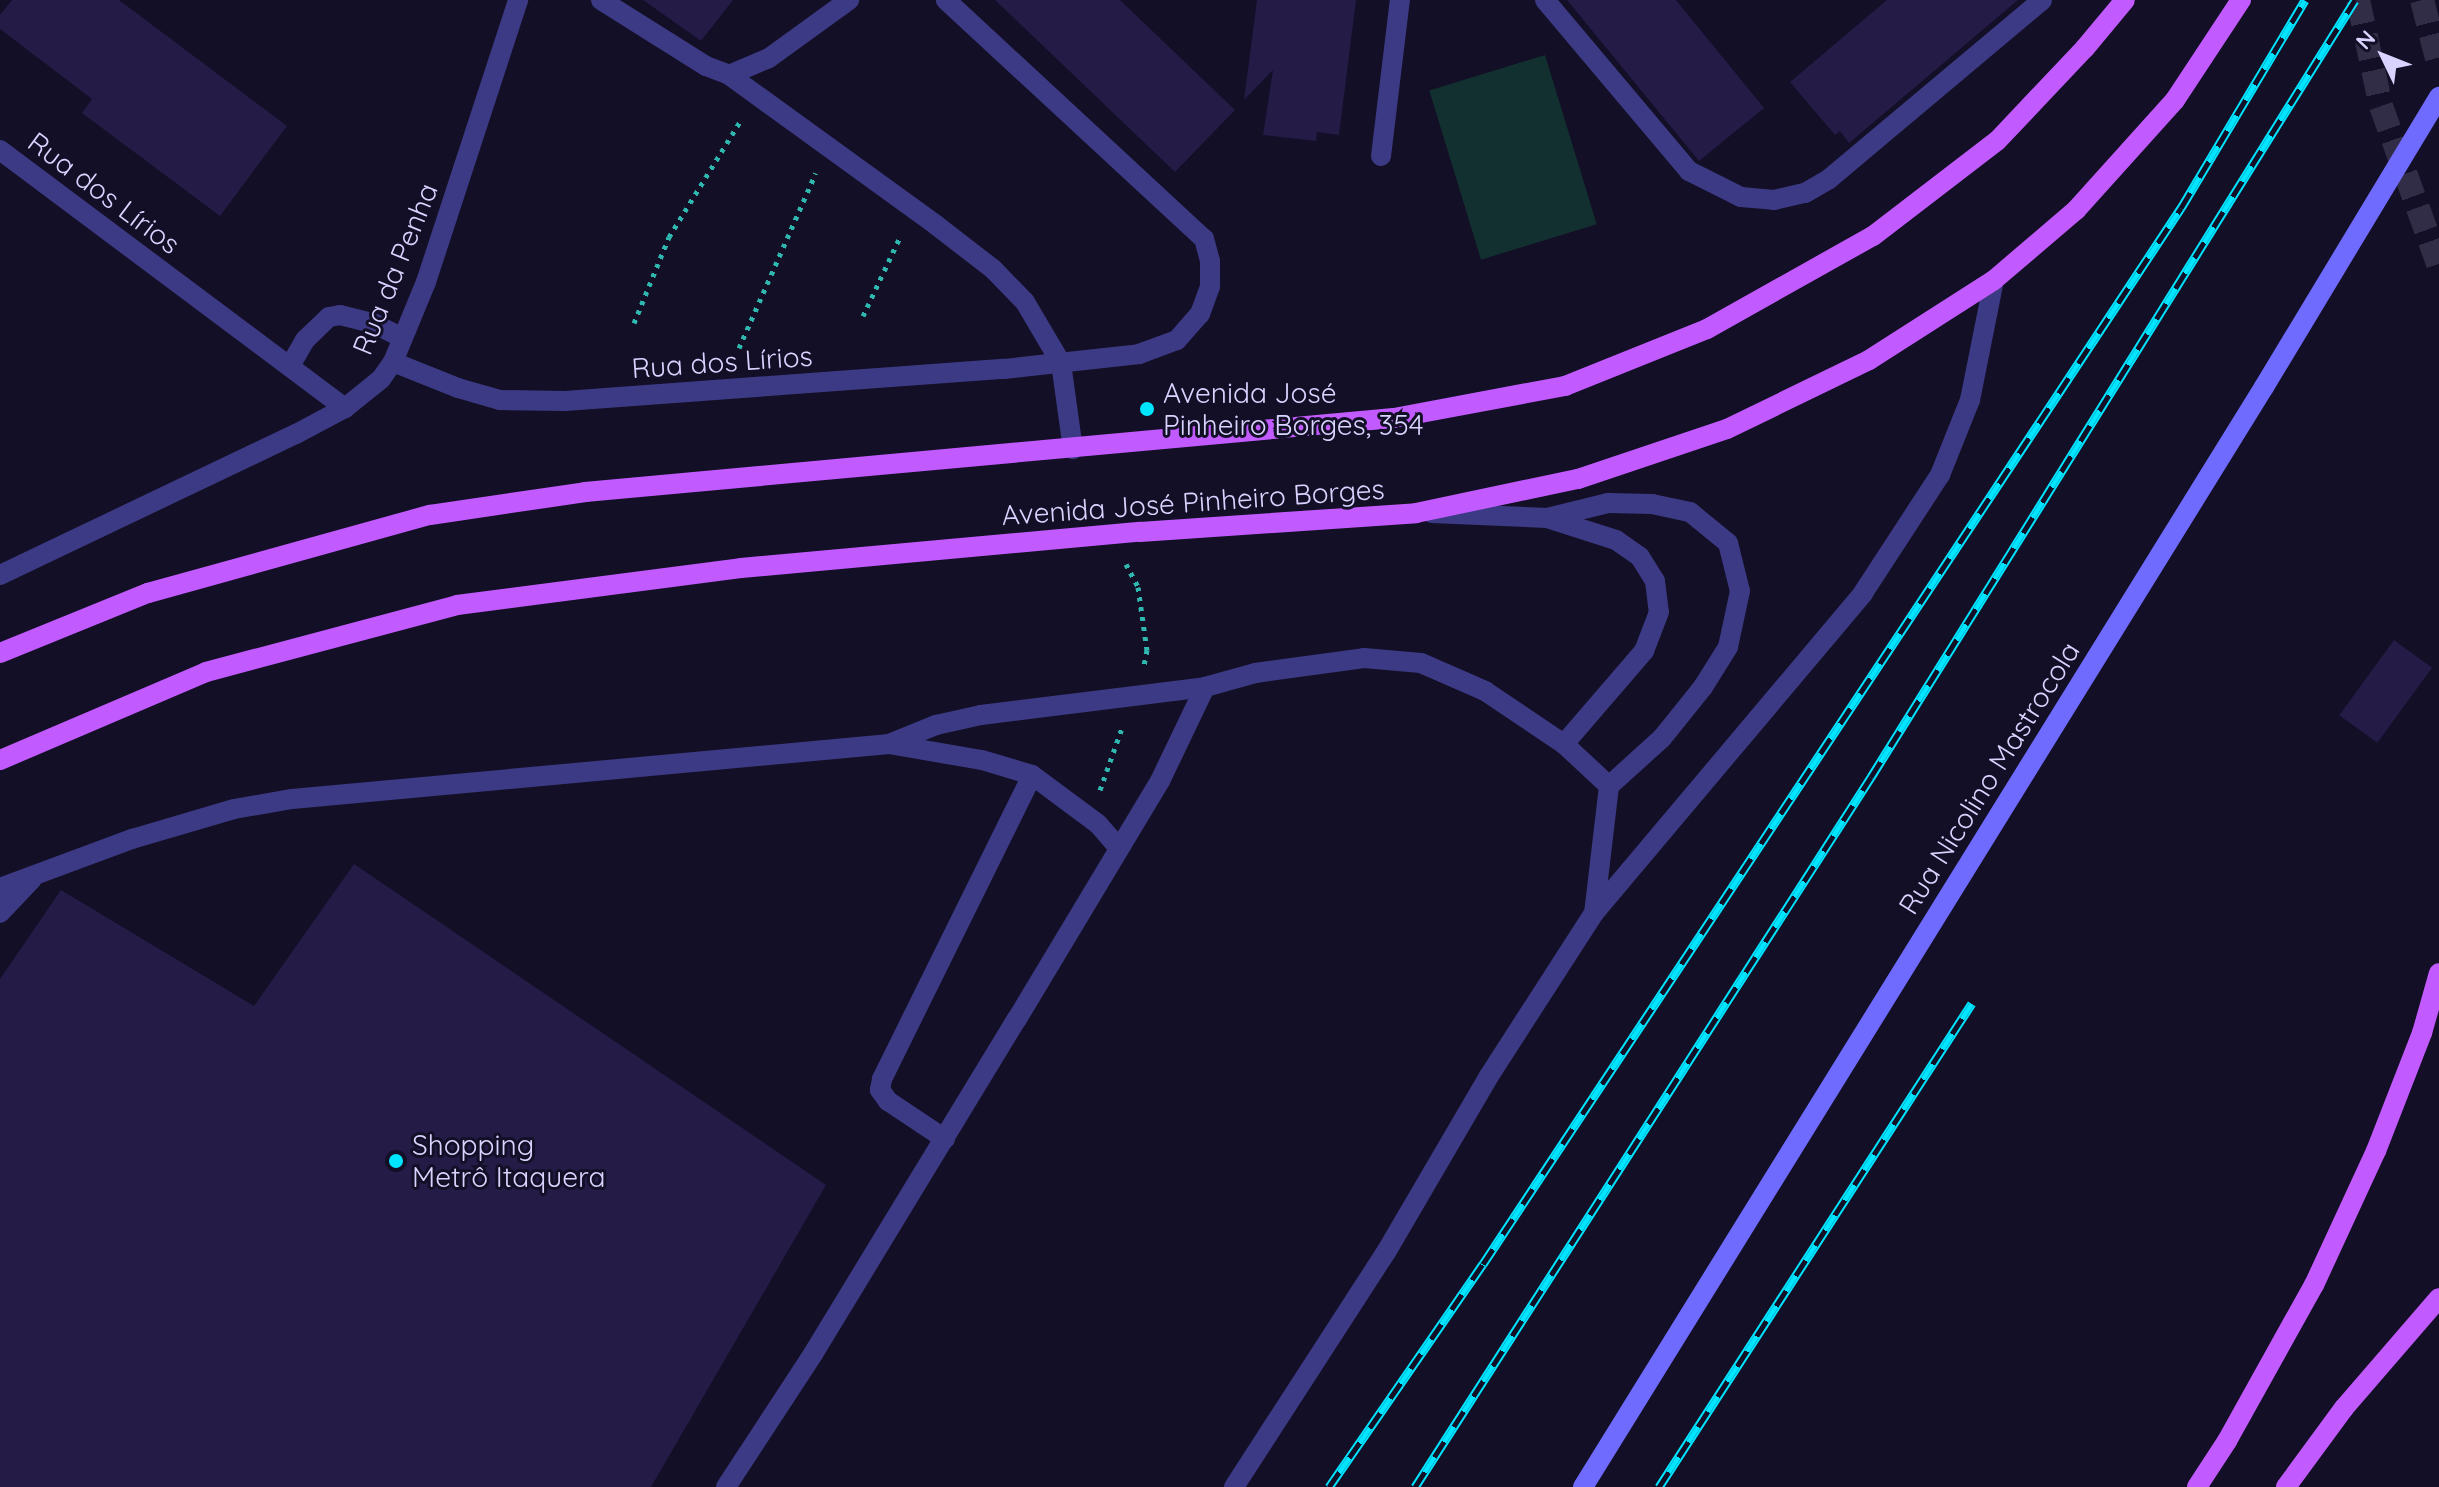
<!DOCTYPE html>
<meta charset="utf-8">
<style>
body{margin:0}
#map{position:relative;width:2439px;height:1487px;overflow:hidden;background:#130f26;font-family:Quicksand,sans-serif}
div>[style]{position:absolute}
.green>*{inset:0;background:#12302f;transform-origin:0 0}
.building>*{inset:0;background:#241b47;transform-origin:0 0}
.highway-tunnel>*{height:24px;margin-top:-12px;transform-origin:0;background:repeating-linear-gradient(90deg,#312d47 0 24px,transparent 0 36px)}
.path>*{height:5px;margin-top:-2.5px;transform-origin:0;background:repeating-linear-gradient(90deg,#2fb8b0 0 4px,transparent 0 10px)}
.lane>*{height:20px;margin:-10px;padding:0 10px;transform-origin:10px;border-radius:10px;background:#3d3a85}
.street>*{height:20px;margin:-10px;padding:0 10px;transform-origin:10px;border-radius:10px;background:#3d3a85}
.secondary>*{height:20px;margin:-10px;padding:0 10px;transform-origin:10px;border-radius:10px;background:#6f6bff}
.primary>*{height:20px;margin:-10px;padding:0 10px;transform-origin:10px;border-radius:10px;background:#c25bff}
.rail>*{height:9px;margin-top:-4.5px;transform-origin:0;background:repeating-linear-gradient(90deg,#130f26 0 18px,#00e5ff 0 36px);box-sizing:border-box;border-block:2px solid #00e5ff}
.dots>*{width:22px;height:22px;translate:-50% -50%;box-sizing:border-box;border:4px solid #130f26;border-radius:50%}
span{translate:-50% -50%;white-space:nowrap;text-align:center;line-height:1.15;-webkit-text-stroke:6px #130f26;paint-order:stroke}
.street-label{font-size:28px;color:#d9d4ff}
.poi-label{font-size:28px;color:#d9d4ff}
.left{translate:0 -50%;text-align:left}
.north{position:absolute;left:2343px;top:16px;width:80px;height:80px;-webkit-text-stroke:6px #130f26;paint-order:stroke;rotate:313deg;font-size:22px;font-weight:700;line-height:32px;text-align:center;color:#d9d4ff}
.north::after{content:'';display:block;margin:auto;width:28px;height:36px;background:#d9d4ff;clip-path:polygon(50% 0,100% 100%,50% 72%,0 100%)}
</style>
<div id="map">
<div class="green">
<i style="left:1545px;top:55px;width:177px;height:121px;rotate:73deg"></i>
</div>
<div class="building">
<i style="clip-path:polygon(12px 0,119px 0,287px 126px,220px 216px,82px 113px,92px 99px,0 29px,0 15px)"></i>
<i style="clip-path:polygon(643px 0,733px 0,701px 41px)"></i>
<i style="clip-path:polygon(995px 0,1120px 0,1235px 110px,1175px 172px)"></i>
<i style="clip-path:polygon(1257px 0,1356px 0,1339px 135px,1317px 132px,1316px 141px,1263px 135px,1273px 70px,1244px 100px)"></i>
<i style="clip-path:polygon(1567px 0,1676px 0,1764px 108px,1699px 161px)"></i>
<i style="clip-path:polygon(1887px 0,2018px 0,1849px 143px,1840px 131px,1835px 135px,1790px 82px)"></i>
<i style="left:2394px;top:640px;width:47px;height:93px;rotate:36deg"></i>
<i style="clip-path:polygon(354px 864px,826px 1185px,651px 1487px,0 1487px,0 979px,61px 890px,254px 1006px)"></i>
</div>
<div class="highway-tunnel">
<i style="left:2358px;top:0;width:108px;rotate:77.8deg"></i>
<i style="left:2381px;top:106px;width:170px;rotate:70.1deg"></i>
<i style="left:2422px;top:0;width:68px;rotate:75.6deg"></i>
</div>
<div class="path">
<i style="left:863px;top:316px;width:89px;rotate:-64.9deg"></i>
<i style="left:634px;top:323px;width:93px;rotate:-67.9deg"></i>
<i style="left:669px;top:237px;width:137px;rotate:-58.4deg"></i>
<i style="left:739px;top:348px;width:191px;rotate:-66.3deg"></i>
<i style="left:1126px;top:564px;width:26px;rotate:62deg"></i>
<i style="left:1138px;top:587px;width:64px;rotate:81.9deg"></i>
<i style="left:1147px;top:650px;width:16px;rotate:101deg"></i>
<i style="left:1100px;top:790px;width:66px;rotate:-70.5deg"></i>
</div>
<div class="lane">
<i style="left:1432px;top:513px;width:115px;rotate:2.5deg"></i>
<i style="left:1547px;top:518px;width:72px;rotate:17.7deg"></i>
<i style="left:1616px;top:540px;width:29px;rotate:35deg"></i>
<i style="left:1640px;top:557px;width:28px;rotate:58deg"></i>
<i style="left:1655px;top:581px;width:31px;rotate:83deg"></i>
<i style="left:1659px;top:612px;width:42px;rotate:111deg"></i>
<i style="left:1644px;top:651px;width:123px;rotate:130.7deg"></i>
<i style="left:1547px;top:518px;width:63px;rotate:-13.8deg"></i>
<i style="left:1608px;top:503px;width:44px;rotate:1.3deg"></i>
<i style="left:1652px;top:504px;width:39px;rotate:12deg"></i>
<i style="left:1690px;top:512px;width:49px;rotate:39.2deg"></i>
<i style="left:1728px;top:543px;width:49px;rotate:76deg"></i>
<i style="left:1740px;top:591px;width:57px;rotate:102.1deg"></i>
<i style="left:1728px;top:647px;width:47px;rotate:122deg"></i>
<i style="left:1703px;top:687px;width:65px;rotate:128.8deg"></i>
<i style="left:1662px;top:738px;width:72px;rotate:137.8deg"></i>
<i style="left:889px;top:744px;width:51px;rotate:-22deg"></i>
<i style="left:936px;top:725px;width:46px;rotate:-12.5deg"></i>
<i style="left:981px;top:715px;width:226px;rotate:-7.1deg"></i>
<i style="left:0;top:888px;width:141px;rotate:-20.4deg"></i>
<i style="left:132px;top:839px;width:106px;rotate:-16.4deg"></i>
<i style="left:234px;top:809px;width:59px;rotate:-9.8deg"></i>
<i style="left:292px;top:799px;width:600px;rotate:-5.26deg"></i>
<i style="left:889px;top:744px;width:94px;rotate:9.8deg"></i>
<i style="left:982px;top:760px;width:52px;rotate:16.7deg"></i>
<i style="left:1032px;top:775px;width:82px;rotate:36.6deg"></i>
<i style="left:1098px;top:824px;width:30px;rotate:49deg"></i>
<i style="left:0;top:913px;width:47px;rotate:-46.7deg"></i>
<i style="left:1594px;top:913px;width:418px;rotate:-49.9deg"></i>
<i style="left:1863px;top:593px;width:141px;rotate:-56.9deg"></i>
<i style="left:1940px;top:475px;width:81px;rotate:-68.2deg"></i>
<i style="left:1970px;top:400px;width:122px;rotate:-78.7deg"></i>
<i style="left:945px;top:1139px;width:69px;rotate:-146.3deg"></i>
<i style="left:888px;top:1101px;width:14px;rotate:-126deg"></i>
<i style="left:880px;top:1090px;width:11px;rotate:-80deg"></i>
<i style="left:882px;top:1079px;width:339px;rotate:-63.7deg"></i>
<i style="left:726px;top:1487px;width:159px;rotate:-56.8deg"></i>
<i style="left:813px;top:1354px;width:392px;rotate:-58.7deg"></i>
<i style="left:1017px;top:1019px;width:278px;rotate:-59deg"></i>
<i style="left:1160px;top:781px;width:104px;rotate:-64.4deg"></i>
<i style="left:1205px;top:687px;width:52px;rotate:-15.6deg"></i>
<i style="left:1255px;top:673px;width:110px;rotate:-7.8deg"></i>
<i style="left:1364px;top:658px;width:57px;rotate:5deg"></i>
<i style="left:1421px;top:663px;width:70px;rotate:23.6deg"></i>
<i style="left:1485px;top:691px;width:95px;rotate:33.9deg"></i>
<i style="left:1564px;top:744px;width:62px;rotate:43deg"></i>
<i style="left:1609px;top:786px;width:128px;rotate:96.7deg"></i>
<i style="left:1594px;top:913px;width:194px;rotate:122.8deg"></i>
<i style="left:1489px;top:1076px;width:204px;rotate:120.3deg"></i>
<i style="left:1386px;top:1252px;width:280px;rotate:122.9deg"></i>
</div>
<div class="street">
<i style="left:601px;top:0;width:124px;rotate:32.2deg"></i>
<i style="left:706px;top:66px;width:25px;rotate:21deg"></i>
<i style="left:729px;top:75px;width:43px;rotate:-23deg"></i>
<i style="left:769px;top:58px;width:99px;rotate:-35.9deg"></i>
<i style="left:1545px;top:0;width:224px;rotate:49.9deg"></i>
<i style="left:1689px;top:171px;width:58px;rotate:26.6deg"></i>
<i style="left:1741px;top:197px;width:33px;rotate:5deg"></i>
<i style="left:1774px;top:200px;width:32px;rotate:-13deg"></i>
<i style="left:1805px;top:193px;width:28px;rotate:-30deg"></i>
<i style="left:1829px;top:179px;width:278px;rotate:-40deg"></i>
<i style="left:729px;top:75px;width:256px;rotate:35.9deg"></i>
<i style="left:936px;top:225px;width:72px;rotate:37.7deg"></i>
<i style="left:993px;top:269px;width:46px;rotate:45.9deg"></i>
<i style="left:1025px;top:302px;width:71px;rotate:59.5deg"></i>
<i style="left:1061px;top:363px;width:87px;rotate:82.1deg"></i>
<i style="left:0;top:150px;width:431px;rotate:36.8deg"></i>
<i style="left:1381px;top:156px;width:157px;rotate:-83.1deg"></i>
<i style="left:393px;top:362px;width:70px;rotate:21.8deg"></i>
<i style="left:458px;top:388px;width:44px;rotate:15.9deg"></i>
<i style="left:500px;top:400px;width:65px;rotate:0.9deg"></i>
<i style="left:565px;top:401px;width:440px;rotate:-4.2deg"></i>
<i style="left:1004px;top:369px;width:136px;rotate:-6.3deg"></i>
<i style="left:1139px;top:354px;width:40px;rotate:-20.2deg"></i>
<i style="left:1177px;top:340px;width:35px;rotate:-49deg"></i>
<i style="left:1200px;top:314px;width:30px;rotate:-70deg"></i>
<i style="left:1210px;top:286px;width:25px;rotate:-90deg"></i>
<i style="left:1210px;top:261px;width:23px;rotate:-105deg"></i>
<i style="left:1204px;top:239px;width:352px;rotate:-137.2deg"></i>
<i style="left:290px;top:366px;width:30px;rotate:-60deg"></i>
<i style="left:305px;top:340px;width:33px;rotate:-44deg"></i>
<i style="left:329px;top:317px;width:11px;rotate:-10deg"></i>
<i style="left:340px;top:315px;width:36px;rotate:14deg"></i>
<i style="left:375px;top:324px;width:31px;rotate:27deg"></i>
<i style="left:0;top:575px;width:328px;rotate:-25.5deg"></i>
<i style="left:296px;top:434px;width:55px;rotate:-28deg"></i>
<i style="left:345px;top:408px;width:46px;rotate:-38.9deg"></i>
<i style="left:381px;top:379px;width:21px;rotate:-55deg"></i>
<i style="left:393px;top:362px;width:87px;rotate:-67.6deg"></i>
<i style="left:426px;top:282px;width:297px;rotate:-71.9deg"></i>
</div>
<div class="secondary">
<i style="left:1583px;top:1487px;width:1294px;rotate:-58.24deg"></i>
<i style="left:2264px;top:387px;width:339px;rotate:-58.9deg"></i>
</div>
<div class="primary">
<i style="left:0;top:653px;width:160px;rotate:-22.1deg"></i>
<i style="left:148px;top:593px;width:293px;rotate:-15.5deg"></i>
<i style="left:430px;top:515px;width:157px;rotate:-8.4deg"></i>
<i style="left:585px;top:492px;width:812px;rotate:-5.23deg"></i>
<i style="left:1394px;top:418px;width:174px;rotate:-10.6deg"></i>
<i style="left:1565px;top:386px;width:153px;rotate:-21.9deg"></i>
<i style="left:1707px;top:329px;width:190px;rotate:-29.3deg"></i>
<i style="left:1873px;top:236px;width:156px;rotate:-37.5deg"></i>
<i style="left:1997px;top:141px;width:128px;rotate:-46.6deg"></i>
<i style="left:2085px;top:48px;width:62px;rotate:-50.2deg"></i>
<i style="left:0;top:760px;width:224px;rotate:-23.1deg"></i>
<i style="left:206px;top:672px;width:260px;rotate:-14.9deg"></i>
<i style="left:457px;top:605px;width:286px;rotate:-7.4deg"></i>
<i style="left:741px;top:568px;width:401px;rotate:-5.2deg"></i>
<i style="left:1140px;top:532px;width:277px;rotate:-3.9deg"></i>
<i style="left:1416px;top:513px;width:166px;rotate:-11.9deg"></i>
<i style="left:1578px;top:479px;width:157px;rotate:-18.6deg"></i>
<i style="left:1727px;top:429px;width:158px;rotate:-25.9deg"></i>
<i style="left:1869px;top:360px;width:148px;rotate:-32.6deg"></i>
<i style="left:1994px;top:280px;width:108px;rotate:-40.5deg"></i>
<i style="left:2076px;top:210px;width:148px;rotate:-48deg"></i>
<i style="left:2175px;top:100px;width:120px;rotate:-56.6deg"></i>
<i style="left:2197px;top:1487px;width:55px;rotate:-56.9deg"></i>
<i style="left:2227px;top:1441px;width:179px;rotate:-60.9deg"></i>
<i style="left:2314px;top:1285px;width:148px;rotate:-65.2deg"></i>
<i style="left:2376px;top:1151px;width:127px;rotate:-68.7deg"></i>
<i style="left:2422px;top:1033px;width:62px;rotate:-74.2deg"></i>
<i style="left:2286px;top:1487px;width:98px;rotate:-53.7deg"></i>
<i style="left:2344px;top:1408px;width:145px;rotate:-49.2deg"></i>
</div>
<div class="rail">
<i style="left:1329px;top:1487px;width:271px;rotate:-55.4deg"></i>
<i style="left:1483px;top:1264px;width:1266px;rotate:-56.54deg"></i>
<i style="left:2181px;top:208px;width:242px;rotate:-59.2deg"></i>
<i style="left:1415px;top:1487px;width:844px;rotate:-57.29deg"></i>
<i style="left:1871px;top:777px;width:915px;rotate:-58.08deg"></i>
<i style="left:1659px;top:1487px;width:576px;rotate:-57.11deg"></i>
</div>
<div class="dots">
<i style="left:1147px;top:409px;background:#00e5ff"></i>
<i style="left:396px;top:1161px;background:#00e5ff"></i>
</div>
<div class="street-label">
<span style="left:104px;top:193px;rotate:37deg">Rua dos Lírios</span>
<span style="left:395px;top:269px;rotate:-68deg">Rua da Penha</span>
<span style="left:722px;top:362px;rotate:-4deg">Rua dos Lírios</span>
<span style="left:1193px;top:502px;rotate:-4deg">Avenida José Pinheiro Borges</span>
<span style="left:1989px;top:778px;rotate:-58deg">Rua Nicolino Mastrocola</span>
</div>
<div class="poi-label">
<span class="left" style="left:1163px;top:409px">Avenida José<br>Pinheiro Borges, 354</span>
<span class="left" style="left:412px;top:1161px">Shopping<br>Metrô Itaquera</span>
</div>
<div class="north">N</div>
</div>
